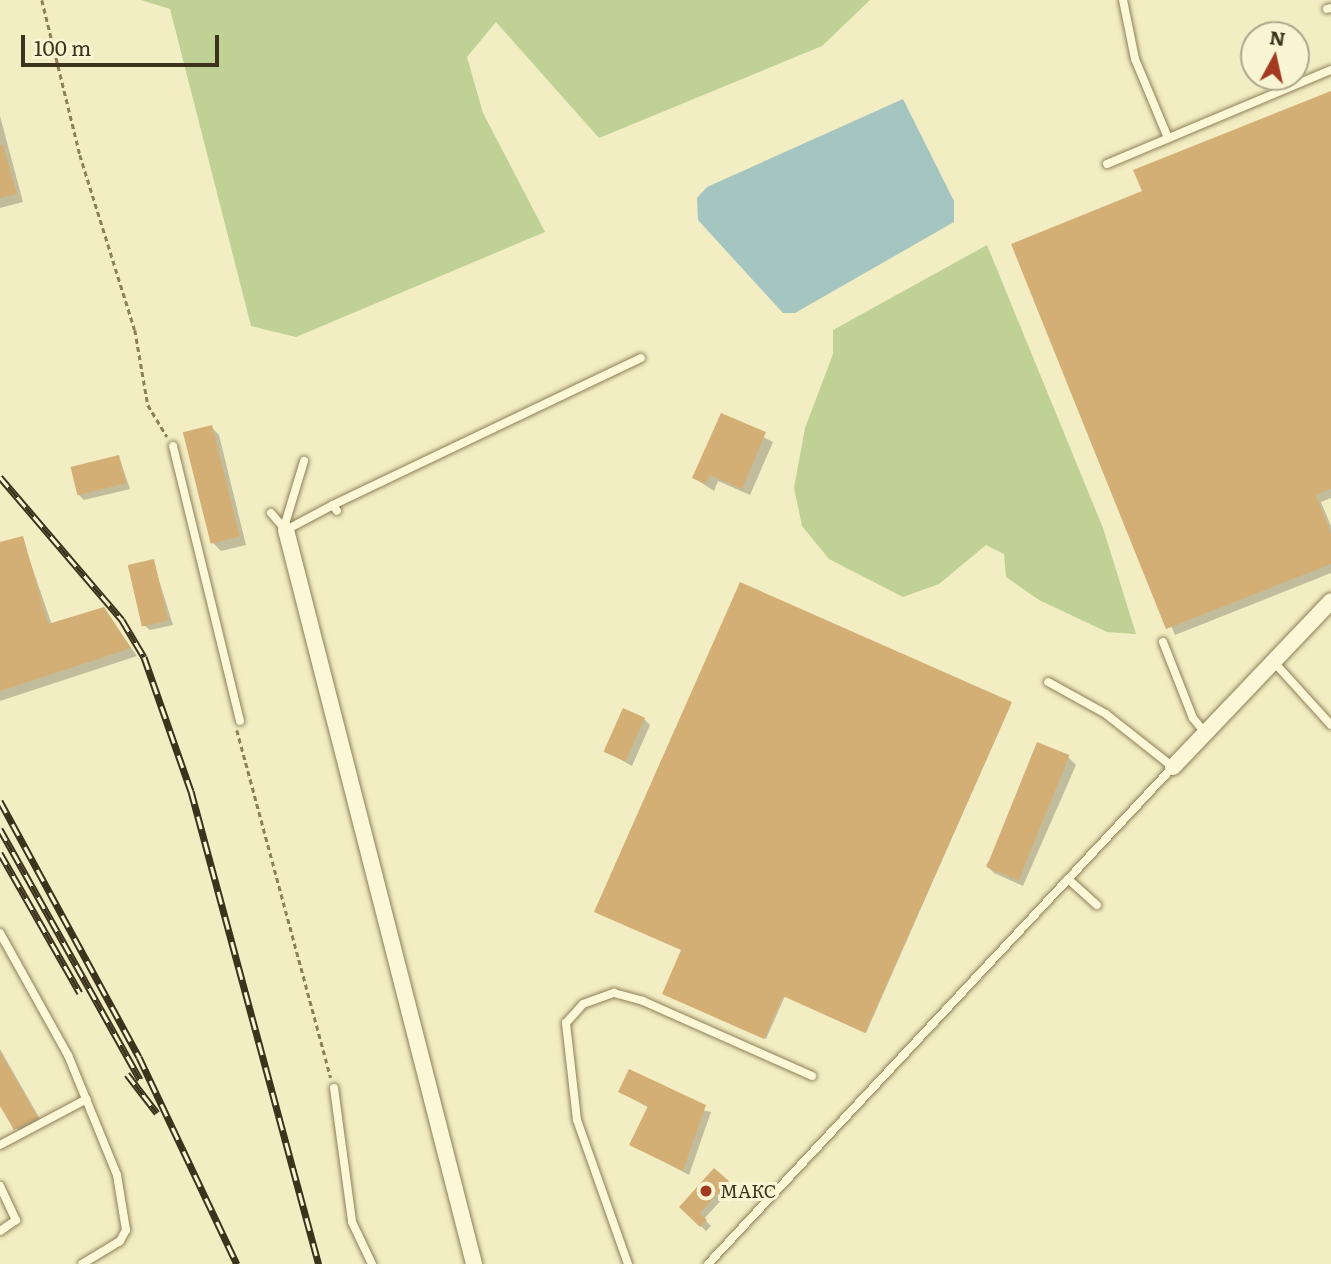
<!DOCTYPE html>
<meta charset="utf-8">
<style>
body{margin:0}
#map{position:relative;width:1331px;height:1264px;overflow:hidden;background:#f2edc3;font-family:Literata,serif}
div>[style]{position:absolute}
.green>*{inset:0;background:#bfd195}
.water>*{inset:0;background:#a5c5c1}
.shadow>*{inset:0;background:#0003}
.building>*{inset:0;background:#d4af75;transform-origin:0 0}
.path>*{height:2.5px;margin-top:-1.25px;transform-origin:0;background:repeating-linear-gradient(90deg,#8e7f58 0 5px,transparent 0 8.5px)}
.roads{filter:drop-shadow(0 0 2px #8e7f58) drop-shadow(0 0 2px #8e7f58)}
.service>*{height:8px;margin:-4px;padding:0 4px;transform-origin:4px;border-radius:4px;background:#fcf8d7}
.minor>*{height:16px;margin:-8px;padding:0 8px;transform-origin:8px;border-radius:8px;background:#fcf8d7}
.rail>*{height:7px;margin-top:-3.5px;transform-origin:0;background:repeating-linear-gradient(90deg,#f9f5d3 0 13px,#3d331d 0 26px);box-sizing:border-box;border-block:2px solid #3d331d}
.dots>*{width:19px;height:19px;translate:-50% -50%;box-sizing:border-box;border:4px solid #f9f5d3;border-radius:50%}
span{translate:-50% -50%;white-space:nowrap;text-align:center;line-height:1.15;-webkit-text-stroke:6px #f9f5d3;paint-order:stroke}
.poi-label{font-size:18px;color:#3d331d}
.left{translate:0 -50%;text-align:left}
.north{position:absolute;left:1240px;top:21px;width:70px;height:70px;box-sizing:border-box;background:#f9f5d3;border:2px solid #aea78a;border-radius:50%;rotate:8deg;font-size:19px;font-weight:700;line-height:28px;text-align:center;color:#3d331d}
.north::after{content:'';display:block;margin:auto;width:24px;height:32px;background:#a33a22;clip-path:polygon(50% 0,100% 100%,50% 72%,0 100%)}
.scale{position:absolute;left:21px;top:35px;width:198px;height:32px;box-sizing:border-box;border:4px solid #3d331d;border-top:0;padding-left:9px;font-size:21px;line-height:24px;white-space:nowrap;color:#3d331d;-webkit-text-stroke:5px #f9f5d3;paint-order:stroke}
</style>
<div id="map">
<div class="green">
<i style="clip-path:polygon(141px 0,870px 0,822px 46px,599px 138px,496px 22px,467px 57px,483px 113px,545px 232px,296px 337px,251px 326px,170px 9px)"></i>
<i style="clip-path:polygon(987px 245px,1103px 528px,1136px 634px,1107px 632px,1039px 600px,1006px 577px,1004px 554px,986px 545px,939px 584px,903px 597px,829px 559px,802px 526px,794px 488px,805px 428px,833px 354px,833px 330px)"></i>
</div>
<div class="water">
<i style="clip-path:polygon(903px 99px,954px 201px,954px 222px,795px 313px,783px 313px,698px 220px,697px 198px,707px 187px)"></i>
</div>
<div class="shadow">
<i style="clip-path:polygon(1331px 93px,1331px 498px,1321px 502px,1331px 526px,1331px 573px,1175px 635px,1014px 245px,1144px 192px)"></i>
<i style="clip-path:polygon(0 116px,23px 202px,0 208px)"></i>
<i style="clip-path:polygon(722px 415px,773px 442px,750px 495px,718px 481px,714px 491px,694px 478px)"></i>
<i style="clip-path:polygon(211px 427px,219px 435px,246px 545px,221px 551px,213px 543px)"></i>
<i style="clip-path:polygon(119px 457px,130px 489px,84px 500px,78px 494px)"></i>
<i style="clip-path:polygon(22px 538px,52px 625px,103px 609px,137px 656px,0 701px,0 544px)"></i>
<i style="clip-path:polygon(153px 561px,173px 625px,150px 630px,144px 625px)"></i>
<i style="clip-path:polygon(1011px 704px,866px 1033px,785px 996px,766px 1039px,665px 995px)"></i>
<i style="clip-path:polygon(644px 719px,650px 725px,632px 766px,605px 751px)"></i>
<i style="clip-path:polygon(1068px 757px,1076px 765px,1023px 886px,994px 873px,986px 865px)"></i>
<i style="clip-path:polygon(0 1049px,44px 1126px,23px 1137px,0 1103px)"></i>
<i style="clip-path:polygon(620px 1092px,711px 1112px,689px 1175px,632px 1145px,649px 1108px)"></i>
<i style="clip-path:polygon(714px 1170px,733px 1187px,704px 1219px,711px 1226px,706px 1231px,681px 1207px)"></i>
</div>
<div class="building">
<i style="clip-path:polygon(1331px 91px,1331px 489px,1316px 495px,1331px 534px,1331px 564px,1166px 629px,1011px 244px,1142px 191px,1133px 170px)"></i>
<i style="clip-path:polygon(3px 145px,17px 194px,0 198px,0 146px)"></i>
<i style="clip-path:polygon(721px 413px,766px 432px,742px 489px,710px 475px,705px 484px,692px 478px)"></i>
<i style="left:212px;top:425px;width:115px;height:30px;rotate:76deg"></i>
<i style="left:119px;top:455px;width:29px;height:50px;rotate:76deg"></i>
<i style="clip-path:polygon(23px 536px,48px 624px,104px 607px,131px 648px,0 691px,0 542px)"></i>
<i style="left:154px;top:559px;width:63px;height:27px;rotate:77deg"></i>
<i style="clip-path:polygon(740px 582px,1012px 702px,865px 1033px,783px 996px,764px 1039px,662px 994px,681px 950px,594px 912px)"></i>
<i style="left:623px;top:708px;width:24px;height:48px;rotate:24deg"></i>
<i style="left:1037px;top:742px;width:35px;height:135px;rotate:22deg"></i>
<i style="clip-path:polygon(0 1052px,38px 1118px,14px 1130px,0 1106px)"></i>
<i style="clip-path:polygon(629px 1069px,706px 1105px,683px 1171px,629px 1145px,648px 1106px,618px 1092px)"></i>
<i style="clip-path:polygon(714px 1168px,729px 1181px,700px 1213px,707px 1220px,700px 1227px,679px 1207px)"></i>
</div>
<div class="path">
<i style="left:42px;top:0;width:160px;rotate:76.2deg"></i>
<i style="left:80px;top:155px;width:183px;rotate:72.6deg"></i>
<i style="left:135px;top:330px;width:76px;rotate:80.2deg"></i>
<i style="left:148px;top:405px;width:37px;rotate:59deg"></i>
<i style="left:237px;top:730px;width:360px;rotate:74.9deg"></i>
</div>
<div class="roads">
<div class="service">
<i style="left:1123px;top:0;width:60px;rotate:78.5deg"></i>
<i style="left:1135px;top:59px;width:86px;rotate:67.3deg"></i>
<i style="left:1327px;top:9px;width:4px;rotate:-14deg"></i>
<i style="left:1107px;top:164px;width:243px;rotate:-22.8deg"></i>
<i style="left:173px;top:446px;width:283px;rotate:76.3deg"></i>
<i style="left:333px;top:505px;width:341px;rotate:-25.5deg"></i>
<i style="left:271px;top:513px;width:23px;rotate:49deg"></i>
<i style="left:286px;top:530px;width:53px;rotate:-28deg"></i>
<i style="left:333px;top:505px;width:7px;rotate:56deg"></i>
<i style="left:285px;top:524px;width:66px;rotate:-73.2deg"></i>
<i style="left:1163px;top:642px;width:82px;rotate:68.5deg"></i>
<i style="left:1193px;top:718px;width:19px;rotate:51deg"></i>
<i style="left:1273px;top:661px;width:86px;rotate:47.8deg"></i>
<i style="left:1068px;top:879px;width:39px;rotate:42deg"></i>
<i style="left:0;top:933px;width:140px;rotate:60.9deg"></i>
<i style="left:68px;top:1055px;width:130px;rotate:67.8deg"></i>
<i style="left:117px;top:1175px;width:56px;rotate:80.7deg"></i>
<i style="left:126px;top:1230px;width:13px;rotate:119deg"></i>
<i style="left:120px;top:1241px;width:44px;rotate:148.8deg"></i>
<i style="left:334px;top:1088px;width:135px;rotate:82.3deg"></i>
<i style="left:352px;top:1222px;width:47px;rotate:64.5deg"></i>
<i style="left:0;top:1145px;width:98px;rotate:-27.9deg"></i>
<i style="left:0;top:1186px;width:38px;rotate:65deg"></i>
<i style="left:16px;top:1220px;width:19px;rotate:145deg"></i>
<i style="left:628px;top:1264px;width:153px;rotate:-109.5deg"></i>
<i style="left:577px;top:1120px;width:98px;rotate:-96.5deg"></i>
<i style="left:566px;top:1023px;width:25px;rotate:-48deg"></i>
<i style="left:583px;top:1004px;width:33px;rotate:-20deg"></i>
<i style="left:614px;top:993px;width:30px;rotate:15deg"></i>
<i style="left:643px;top:1001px;width:185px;rotate:23.9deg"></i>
<i style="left:708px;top:1264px;width:681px;rotate:-46.91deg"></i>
<i style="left:1173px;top:767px;width:85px;rotate:-141.7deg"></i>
<i style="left:1106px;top:714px;width:66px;rotate:-151.1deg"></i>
</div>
<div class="minor">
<i style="left:286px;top:530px;width:758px;rotate:75.63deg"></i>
<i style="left:1173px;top:767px;width:229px;rotate:-46.4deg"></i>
</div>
</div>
<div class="rail">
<i style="left:0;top:477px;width:188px;rotate:49.5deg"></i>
<i style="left:122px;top:620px;width:43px;rotate:59.3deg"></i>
<i style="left:144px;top:657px;width:142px;rotate:70.7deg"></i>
<i style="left:191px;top:791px;width:490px;rotate:74.9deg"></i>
<i style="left:0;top:801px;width:291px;rotate:61.5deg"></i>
<i style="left:139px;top:1057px;width:229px;rotate:64.7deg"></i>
<i style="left:0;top:829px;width:287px;rotate:60.8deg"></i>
<i style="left:0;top:853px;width:161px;rotate:60.3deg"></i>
<i style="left:127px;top:1074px;width:49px;rotate:52.4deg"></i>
</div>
<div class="dots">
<i style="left:706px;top:1191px;background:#a33a22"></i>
</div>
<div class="poi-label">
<span class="left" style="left:720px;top:1191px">МАКС</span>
</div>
<div class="north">N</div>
<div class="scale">100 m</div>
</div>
